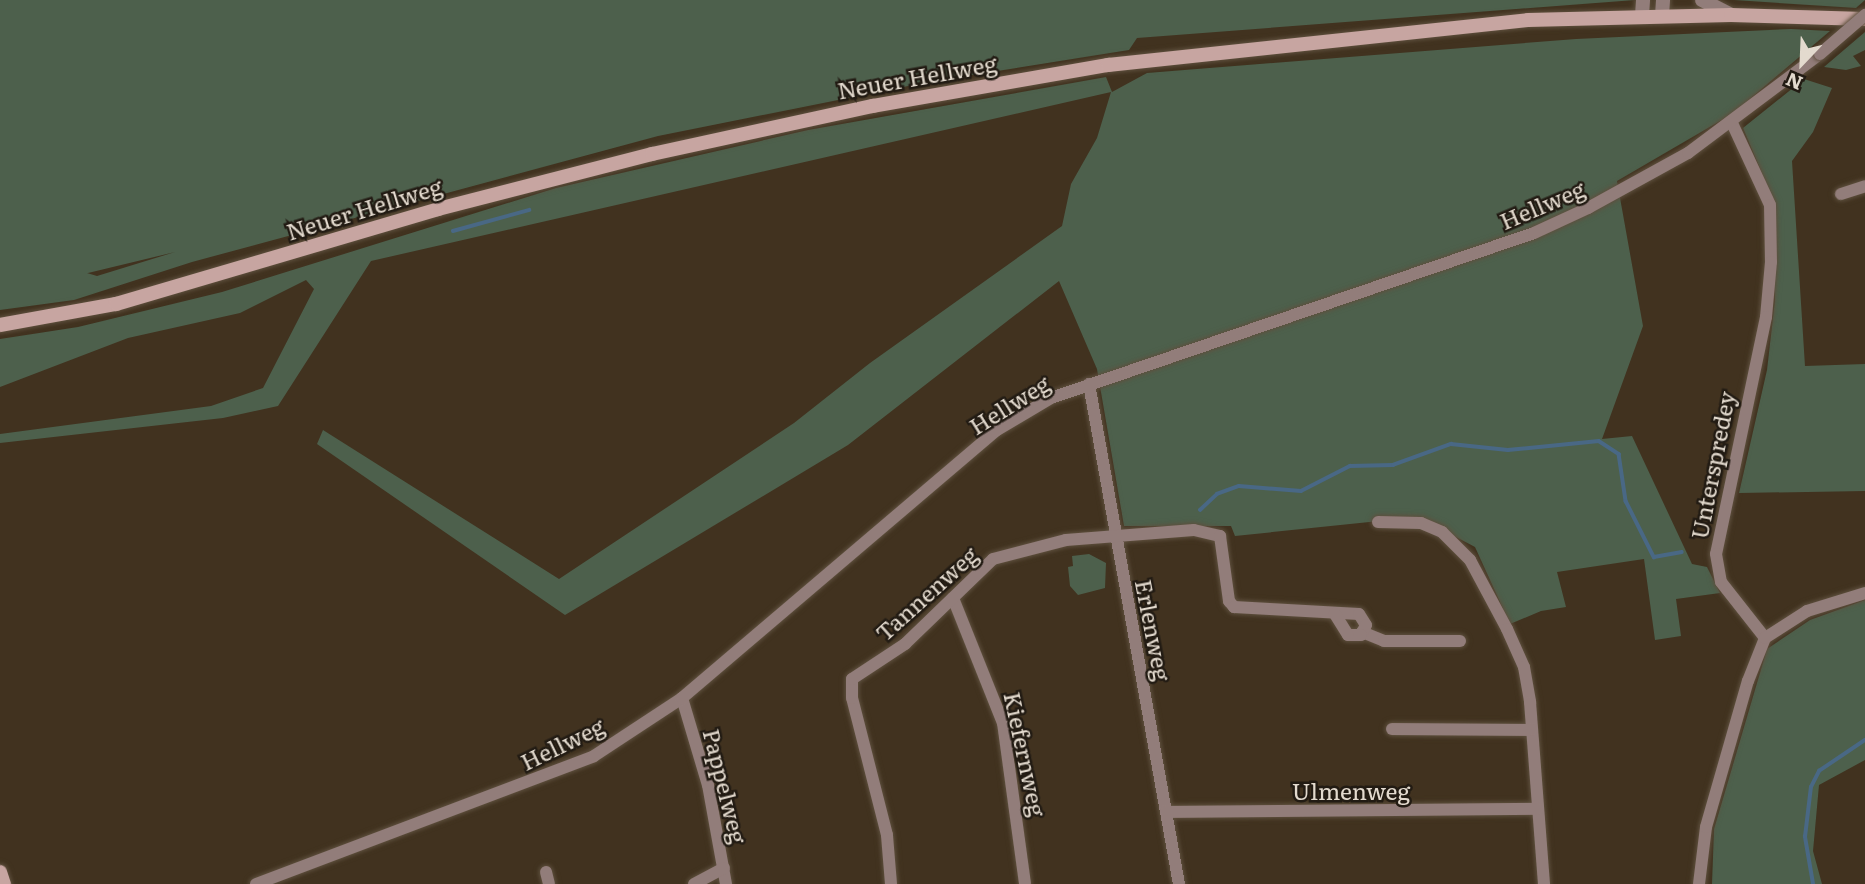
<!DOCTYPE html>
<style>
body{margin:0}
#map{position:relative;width:1865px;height:884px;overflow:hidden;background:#41321f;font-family:Literata,serif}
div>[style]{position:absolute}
.green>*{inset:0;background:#4d604c}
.stream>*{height:3.5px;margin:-1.75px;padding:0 1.75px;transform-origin:1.75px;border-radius:1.75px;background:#496885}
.roads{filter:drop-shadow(0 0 2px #5e503e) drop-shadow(0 0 2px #5e503e)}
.minor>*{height:12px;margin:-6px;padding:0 6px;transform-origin:6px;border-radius:6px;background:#927d7a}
.tertiary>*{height:14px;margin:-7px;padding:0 7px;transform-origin:7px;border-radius:7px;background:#927d7a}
.secondary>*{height:14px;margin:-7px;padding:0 7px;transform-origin:7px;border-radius:7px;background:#c7a5a1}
.bridges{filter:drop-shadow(0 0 2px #5e503e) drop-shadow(0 0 2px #5e503e)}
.minor-bridge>*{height:12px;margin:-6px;padding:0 6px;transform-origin:6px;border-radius:6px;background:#927d7a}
span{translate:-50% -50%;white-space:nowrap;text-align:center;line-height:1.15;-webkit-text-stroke:5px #221b13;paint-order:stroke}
.street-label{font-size:23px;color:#e3dace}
.north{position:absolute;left:1767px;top:28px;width:70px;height:70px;-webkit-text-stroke:5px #221b13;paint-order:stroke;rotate:203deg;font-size:19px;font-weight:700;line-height:28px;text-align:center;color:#e3dace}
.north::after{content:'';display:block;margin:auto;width:24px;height:32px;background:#e3dace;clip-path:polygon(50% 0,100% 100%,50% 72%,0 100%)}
</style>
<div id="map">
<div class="green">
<i style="clip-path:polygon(evenodd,0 0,1635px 0,1137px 38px,1129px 50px,928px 82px,658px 136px,192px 262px,74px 300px,0 310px,0 0,175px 252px,97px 276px,87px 273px,88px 273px,175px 252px)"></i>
<i style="clip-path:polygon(1734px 0,1865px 0,1856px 8px)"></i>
<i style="clip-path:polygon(1791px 29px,1830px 31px,1732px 114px,1617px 181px,1643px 326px,1602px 439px,1632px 436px,1692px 564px,1707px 567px,1720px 593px,1676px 599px,1681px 636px,1655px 640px,1644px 559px,1557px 572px,1566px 607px,1541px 611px,1510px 624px,1475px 547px,1418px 517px,1235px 536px,1231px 526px,1124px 526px,1097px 369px,1059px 281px,848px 445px,565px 615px,317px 444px,323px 430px,559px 579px,794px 423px,870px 363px,1062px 226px,1071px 184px,1097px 138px,1111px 92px,371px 261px,278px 406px,223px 418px,0 443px,0 434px,211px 406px,263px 388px,314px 289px,306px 280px,240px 313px,128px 338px,0 387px,0 339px,78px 327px,222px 292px,556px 188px,808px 130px,1106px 77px,1112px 92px,1147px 73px,1576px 39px)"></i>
<i style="clip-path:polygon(1865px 32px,1865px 50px,1853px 56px,1861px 66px,1846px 70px,1824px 67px)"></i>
<i style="clip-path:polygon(1804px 79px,1832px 88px,1813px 132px,1792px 161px,1805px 366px,1865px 364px,1865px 491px,1739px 493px,1767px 370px,1775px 300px,1772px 197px,1743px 128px)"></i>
<i style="clip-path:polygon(1089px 554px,1106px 563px,1105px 588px,1078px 595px,1070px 586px,1068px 567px,1073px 566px,1072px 556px)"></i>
<i style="clip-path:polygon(1865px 600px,1865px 760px,1819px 785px,1813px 851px,1822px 884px,1712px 884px,1714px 829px,1767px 649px,1810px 620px)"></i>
</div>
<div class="stream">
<i style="left:453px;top:231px;width:79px;rotate:-15.4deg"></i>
<i style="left:1200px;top:510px;width:23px;rotate:-43deg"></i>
<i style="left:1217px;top:494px;width:23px;rotate:-20deg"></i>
<i style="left:1239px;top:486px;width:62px;rotate:4.6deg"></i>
<i style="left:1301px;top:491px;width:55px;rotate:-27deg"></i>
<i style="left:1350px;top:466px;width:43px;rotate:-1.3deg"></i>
<i style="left:1393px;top:465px;width:62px;rotate:-19.9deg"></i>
<i style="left:1451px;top:444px;width:57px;rotate:6deg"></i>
<i style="left:1508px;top:450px;width:91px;rotate:-5.6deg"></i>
<i style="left:1599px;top:441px;width:24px;rotate:33deg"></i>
<i style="left:1619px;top:454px;width:48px;rotate:81.5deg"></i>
<i style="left:1626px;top:501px;width:63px;rotate:63.4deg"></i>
<i style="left:1654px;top:557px;width:28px;rotate:-10deg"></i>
<i style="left:1813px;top:884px;width:48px;rotate:-99.7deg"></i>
<i style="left:1805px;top:837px;width:50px;rotate:-83.2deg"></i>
<i style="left:1811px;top:787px;width:18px;rotate:-63deg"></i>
<i style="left:1819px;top:771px;width:55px;rotate:-34deg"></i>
</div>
<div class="roads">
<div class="minor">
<i style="left:1732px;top:123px;width:90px;rotate:65.1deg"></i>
<i style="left:1770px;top:205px;width:57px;rotate:89deg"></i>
<i style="left:1771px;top:262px;width:55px;rotate:95.2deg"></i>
<i style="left:1766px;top:317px;width:242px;rotate:101.9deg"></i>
<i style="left:1716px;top:554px;width:28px;rotate:80deg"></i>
<i style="left:1721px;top:582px;width:71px;rotate:51.8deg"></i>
<i style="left:1841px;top:194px;width:25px;rotate:-18deg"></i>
<i style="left:1089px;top:384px;width:508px;rotate:79.8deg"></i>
<i style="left:1378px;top:522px;width:43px;rotate:1.3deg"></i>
<i style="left:1421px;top:523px;width:23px;rotate:23deg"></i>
<i style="left:1442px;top:532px;width:40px;rotate:45deg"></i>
<i style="left:1470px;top:560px;width:78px;rotate:61.8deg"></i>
<i style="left:1507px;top:629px;width:42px;rotate:65.9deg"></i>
<i style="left:1524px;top:667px;width:36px;rotate:80deg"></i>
<i style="left:1530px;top:702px;width:183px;rotate:85.6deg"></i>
<i style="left:953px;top:598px;width:135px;rotate:68.2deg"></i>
<i style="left:1003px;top:723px;width:162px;rotate:82.2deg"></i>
<i style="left:1362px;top:632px;width:24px;rotate:22deg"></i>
<i style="left:1384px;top:641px;width:76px"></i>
<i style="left:682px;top:698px;width:91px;rotate:73.4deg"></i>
<i style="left:708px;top:785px;width:101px;rotate:79.7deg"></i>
<i style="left:1392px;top:729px;width:139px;rotate:0.4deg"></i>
<i style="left:1166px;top:812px;width:371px;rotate:-0.5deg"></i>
<i style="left:546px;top:872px;width:12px;rotate:76deg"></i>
<i style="left:256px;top:884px;width:361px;rotate:-20.7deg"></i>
<i style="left:594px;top:756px;width:105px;rotate:-33.4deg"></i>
<i style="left:682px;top:698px;width:414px;rotate:-40.4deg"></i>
<i style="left:997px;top:430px;width:63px;rotate:-30.7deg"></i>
<i style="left:1051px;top:398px;width:510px;rotate:-18.86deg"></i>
<i style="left:1534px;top:233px;width:60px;rotate:-24.8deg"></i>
<i style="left:1588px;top:208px;width:114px;rotate:-28.8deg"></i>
<i style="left:1688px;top:153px;width:165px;rotate:-36.9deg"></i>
<i style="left:694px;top:884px;width:34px;rotate:-28deg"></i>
<i style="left:891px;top:884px;width:49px;rotate:-94.7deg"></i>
<i style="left:887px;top:835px;width:141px;rotate:-104.3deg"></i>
<i style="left:852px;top:698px;width:19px;rotate:-90deg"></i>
<i style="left:852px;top:679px;width:64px;rotate:-33.4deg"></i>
<i style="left:905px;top:644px;width:122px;rotate:-44deg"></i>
<i style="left:993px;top:559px;width:75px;rotate:-14.6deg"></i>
<i style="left:1066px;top:540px;width:128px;rotate:-4.5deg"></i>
<i style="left:1194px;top:530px;width:27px;rotate:13deg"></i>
<i style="left:1220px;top:536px;width:66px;rotate:82.1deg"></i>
<i style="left:1229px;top:601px;width:8px;rotate:50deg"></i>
<i style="left:1234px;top:607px;width:125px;rotate:3.2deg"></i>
<i style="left:1359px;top:614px;width:13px;rotate:58deg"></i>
<i style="left:1366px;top:625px;width:11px;rotate:117deg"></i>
<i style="left:1361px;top:635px;width:13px;rotate:180deg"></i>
<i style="left:1348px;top:635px;width:25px;rotate:-122deg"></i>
<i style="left:1699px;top:884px;width:57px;rotate:-83deg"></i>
<i style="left:1706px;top:827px;width:152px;rotate:-74deg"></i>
<i style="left:1748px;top:681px;width:46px;rotate:-68.4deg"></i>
<i style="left:1765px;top:638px;width:50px;rotate:-32.7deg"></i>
<i style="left:1807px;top:611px;width:61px;rotate:-17.2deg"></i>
</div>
<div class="tertiary">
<i style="left:1702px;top:0;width:33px;rotate:27deg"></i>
<i style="left:1642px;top:15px;width:15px;rotate:-86deg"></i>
<i style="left:1662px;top:15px;width:15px;rotate:-86deg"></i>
</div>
<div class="secondary">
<i style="left:0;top:325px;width:118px;rotate:-10.3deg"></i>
<i style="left:116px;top:304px;width:336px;rotate:-16.4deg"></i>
<i style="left:438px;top:209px;width:221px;rotate:-14.4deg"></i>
<i style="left:652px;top:154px;width:226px;rotate:-12.3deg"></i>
<i style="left:873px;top:106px;width:239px;rotate:-9.9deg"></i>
<i style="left:1108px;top:65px;width:422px;rotate:-6.1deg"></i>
<i style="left:1528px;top:20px;width:203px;rotate:-1.4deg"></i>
<i style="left:1731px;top:15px;width:134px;rotate:1.7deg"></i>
<i style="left:0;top:872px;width:13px;rotate:72deg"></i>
</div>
</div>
<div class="bridges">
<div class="minor-bridge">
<i style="left:1820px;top:54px;width:60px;rotate:-40.9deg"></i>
</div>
</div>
<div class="street-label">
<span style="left:917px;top:76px;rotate:-10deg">Neuer Hellweg</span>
<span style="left:1542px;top:204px;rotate:-23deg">Hellweg</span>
<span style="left:364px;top:208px;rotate:-17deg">Neuer Hellweg</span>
<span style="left:1009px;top:404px;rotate:-32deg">Hellweg</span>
<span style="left:1712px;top:465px;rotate:-79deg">Unterspredey</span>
<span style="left:926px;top:593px;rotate:-42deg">Tannenweg</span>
<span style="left:1154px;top:630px;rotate:79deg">Erlenweg</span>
<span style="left:562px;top:743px;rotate:-26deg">Hellweg</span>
<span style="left:1026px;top:754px;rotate:78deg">Kiefernweg</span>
<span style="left:726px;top:786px;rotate:76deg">Pappelweg</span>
<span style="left:1351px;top:790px">Ulmenweg</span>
</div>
<div class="north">N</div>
</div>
